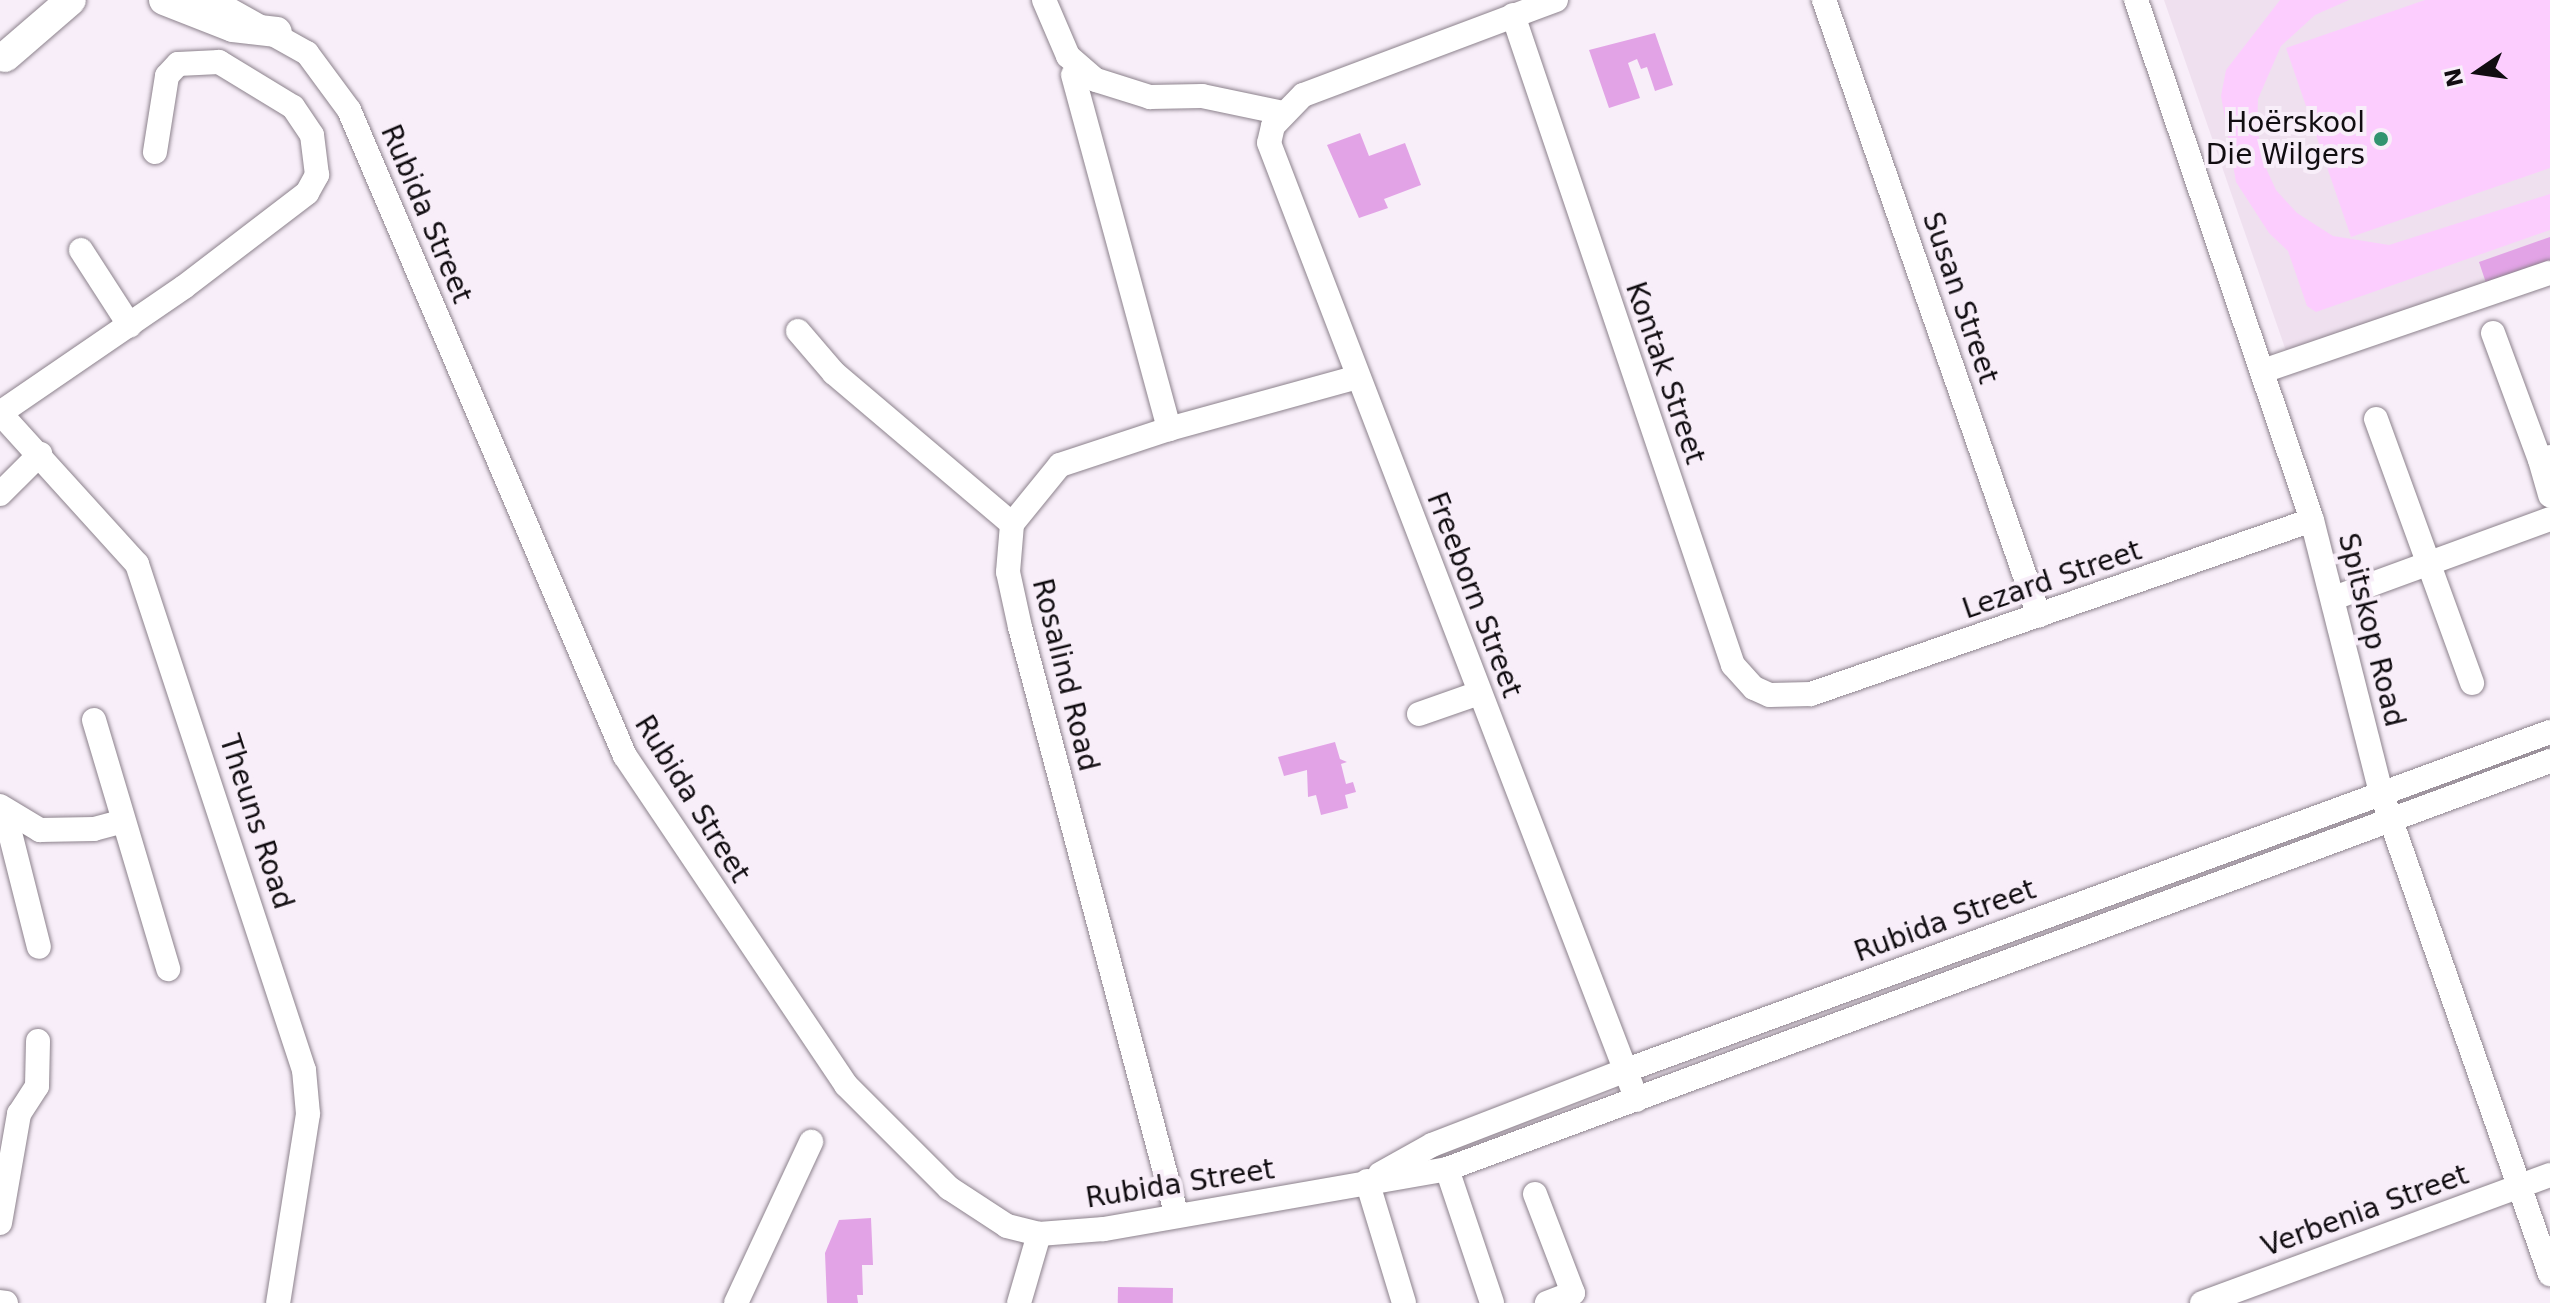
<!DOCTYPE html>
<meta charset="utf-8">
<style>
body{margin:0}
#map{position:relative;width:2550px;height:1303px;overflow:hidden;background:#f8eef9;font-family:"DejaVu Sans",sans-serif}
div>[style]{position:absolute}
.built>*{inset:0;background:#efe0ef}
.green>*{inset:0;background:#fccdfe}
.building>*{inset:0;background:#e2a3e6;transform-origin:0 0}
.roads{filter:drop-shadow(0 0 2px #8c828c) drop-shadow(0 0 2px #8c828c)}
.minor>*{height:24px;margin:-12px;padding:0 12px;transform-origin:12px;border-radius:12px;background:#fff}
.major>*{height:30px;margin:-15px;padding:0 15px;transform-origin:15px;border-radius:15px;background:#fff}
.dots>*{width:22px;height:22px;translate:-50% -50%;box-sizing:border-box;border:4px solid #f8eef9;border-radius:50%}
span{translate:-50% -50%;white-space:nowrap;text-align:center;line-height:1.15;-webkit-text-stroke:8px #f8eef9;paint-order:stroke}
.poi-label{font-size:28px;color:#110d11}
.right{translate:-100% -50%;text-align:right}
.street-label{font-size:28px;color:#110d11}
.north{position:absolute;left:2438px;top:32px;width:80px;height:80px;-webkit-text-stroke:6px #f8eef9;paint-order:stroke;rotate:257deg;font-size:22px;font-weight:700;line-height:32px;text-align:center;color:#110d11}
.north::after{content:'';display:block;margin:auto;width:28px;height:36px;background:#110d11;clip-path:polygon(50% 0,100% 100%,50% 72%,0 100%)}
</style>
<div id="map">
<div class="built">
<i style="clip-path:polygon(2164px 0,2550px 0,2550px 278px,2293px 371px)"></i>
</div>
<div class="green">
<i style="clip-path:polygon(2280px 0,2349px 0,2315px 15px,2281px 46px,2258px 99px,2257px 129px,2265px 166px,2276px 190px,2297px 213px,2333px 236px,2389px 245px,2550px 194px,2550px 230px,2316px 312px,2307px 306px,2288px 251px,2269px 233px,2236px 182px,2221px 96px,2226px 70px)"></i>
<i style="clip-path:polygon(2425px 0,2550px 0,2550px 168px,2351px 237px,2286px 48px)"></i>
</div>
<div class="building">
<i style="clip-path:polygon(1655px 33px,1673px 85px,1655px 91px,1647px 67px,1641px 69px,1637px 59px,1628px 63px,1640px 98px,1609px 108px,1589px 50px)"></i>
<i style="clip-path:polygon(1360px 133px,1369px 156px,1405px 143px,1421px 185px,1384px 199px,1388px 208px,1359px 218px,1327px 145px)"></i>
<i style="clip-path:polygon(2550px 237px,2550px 268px,2488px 289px,2479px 262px)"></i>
<i style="clip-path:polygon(1335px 742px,1340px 759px,1347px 762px,1341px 764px,1346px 784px,1353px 782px,1356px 792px,1345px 795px,1348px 808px,1321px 815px,1316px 795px,1308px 797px,1307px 770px,1284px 776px,1278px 757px)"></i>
<i style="clip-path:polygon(871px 1218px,873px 1265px,862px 1265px,863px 1295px,857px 1295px,858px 1303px,827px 1303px,825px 1253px,839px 1220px)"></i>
<i style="left:1118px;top:1287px;width:55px;height:16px;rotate:1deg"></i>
</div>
<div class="roads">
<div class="minor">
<i style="left:212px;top:0;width:109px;rotate:29.2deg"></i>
<i style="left:307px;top:53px;width:71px;rotate:53.6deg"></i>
<i style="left:349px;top:110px;width:702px;rotate:66.87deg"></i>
<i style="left:625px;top:756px;width:396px;rotate:56.1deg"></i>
<i style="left:846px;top:1085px;width:146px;rotate:45deg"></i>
<i style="left:949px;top:1188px;width:69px;rotate:33.2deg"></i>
<i style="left:1007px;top:1226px;width:33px;rotate:14deg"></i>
<i style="left:1039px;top:1234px;width:65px;rotate:-4.4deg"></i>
<i style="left:1104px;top:1229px;width:348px;rotate:-9.9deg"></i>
<i style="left:1447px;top:1169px;width:1176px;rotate:-20.3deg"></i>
<i style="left:1044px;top:0;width:61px;rotate:66.8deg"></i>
<i style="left:1068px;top:56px;width:37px;rotate:41deg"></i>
<i style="left:1096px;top:80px;width:57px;rotate:17.5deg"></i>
<i style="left:1150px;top:97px;width:52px;rotate:-1.1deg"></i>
<i style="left:1202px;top:96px;width:83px;rotate:11.9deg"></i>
<i style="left:1556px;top:0;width:270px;rotate:159.4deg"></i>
<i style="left:1303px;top:95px;width:43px;rotate:134.1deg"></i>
<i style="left:1273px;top:126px;width:17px;rotate:103deg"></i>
<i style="left:1269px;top:143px;width:1025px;rotate:68.97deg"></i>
<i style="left:1824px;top:0;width:652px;rotate:70.76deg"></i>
<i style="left:2136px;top:0;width:549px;rotate:71.3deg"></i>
<i style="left:2312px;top:520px;width:281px;rotate:75.8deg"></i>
<i style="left:2381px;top:792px;width:511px;rotate:70.68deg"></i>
<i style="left:1513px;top:15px;width:686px;rotate:71.3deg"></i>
<i style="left:1733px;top:665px;width:31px;rotate:48deg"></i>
<i style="left:1754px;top:688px;width:17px;rotate:24deg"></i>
<i style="left:1770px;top:695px;width:41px;rotate:-1.4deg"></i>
<i style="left:1811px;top:694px;width:530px;rotate:-19.15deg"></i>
<i style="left:1073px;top:75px;width:367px;rotate:74.8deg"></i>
<i style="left:81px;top:250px;width:90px;rotate:57.2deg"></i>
<i style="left:798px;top:331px;width:55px;rotate:49.4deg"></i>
<i style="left:834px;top:373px;width:233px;rotate:40.3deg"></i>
<i style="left:2493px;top:333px;width:135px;rotate:69.7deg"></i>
<i style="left:2263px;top:371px;width:303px;rotate:-18.9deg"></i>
<i style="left:0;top:413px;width:204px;rotate:47.8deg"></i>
<i style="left:137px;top:564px;width:533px;rotate:71.74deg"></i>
<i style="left:304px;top:1070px;width:44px;rotate:84.8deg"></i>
<i style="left:308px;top:1114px;width:191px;rotate:99deg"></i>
<i style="left:0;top:413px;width:223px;rotate:-34.4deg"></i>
<i style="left:184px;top:287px;width:155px;rotate:-37.4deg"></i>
<i style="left:307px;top:193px;width:21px;rotate:-61deg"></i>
<i style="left:317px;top:175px;width:40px;rotate:-97.1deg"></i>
<i style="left:312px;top:135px;width:34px;rotate:-124deg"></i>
<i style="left:293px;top:107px;width:87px;rotate:-148.7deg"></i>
<i style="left:219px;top:62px;width:41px;rotate:177.2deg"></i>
<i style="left:178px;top:64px;width:16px;rotate:133deg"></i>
<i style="left:167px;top:76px;width:77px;rotate:99deg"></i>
<i style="left:2376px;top:419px;width:281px;rotate:70deg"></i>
<i style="left:2550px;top:457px;width:10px;rotate:163deg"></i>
<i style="left:2540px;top:460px;width:37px;rotate:74deg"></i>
<i style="left:0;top:494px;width:57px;rotate:-45deg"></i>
<i style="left:2334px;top:598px;width:230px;rotate:-20.1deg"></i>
<i style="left:1419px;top:714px;width:64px;rotate:-19.3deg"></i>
<i style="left:94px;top:720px;width:260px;rotate:73.4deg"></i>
<i style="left:0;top:806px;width:47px;rotate:31deg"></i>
<i style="left:40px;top:830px;width:54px;rotate:-1.1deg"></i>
<i style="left:94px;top:829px;width:30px;rotate:-15deg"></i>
<i style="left:5px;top:813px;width:138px;rotate:75.8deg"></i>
<i style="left:1447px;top:1169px;width:141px;rotate:71.4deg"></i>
<i style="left:1380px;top:1174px;width:60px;rotate:-29.1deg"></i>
<i style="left:1432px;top:1145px;width:206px;rotate:-21.1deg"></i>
<i style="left:1624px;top:1071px;width:986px;rotate:-20.11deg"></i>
<i style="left:1367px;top:1181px;width:127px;rotate:73.1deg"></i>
<i style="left:1535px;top:1194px;width:106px;rotate:69deg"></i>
<i style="left:1573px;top:1293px;width:28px;rotate:159deg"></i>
<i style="left:1176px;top:1213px;width:606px;rotate:-104.91deg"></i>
<i style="left:1020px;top:627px;width:56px;rotate:-102.3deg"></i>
<i style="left:1008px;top:572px;width:48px;rotate:-85.2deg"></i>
<i style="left:1012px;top:524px;width:76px;rotate:-50.9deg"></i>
<i style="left:1060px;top:465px;width:115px;rotate:-18.3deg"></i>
<i style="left:1169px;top:429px;width:196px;rotate:-15.4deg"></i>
<i style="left:0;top:1223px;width:111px;rotate:-80.1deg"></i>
<i style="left:19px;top:1114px;width:33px;rotate:-57deg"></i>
<i style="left:37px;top:1086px;width:45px;rotate:-88.7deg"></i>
<i style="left:0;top:1302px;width:6px;rotate:9deg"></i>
<i style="left:736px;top:1303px;width:178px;rotate:-65deg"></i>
<i style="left:1019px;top:1303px;width:72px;rotate:-73.8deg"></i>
<i style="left:2202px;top:1303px;width:371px;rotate:-20.2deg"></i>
</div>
<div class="major">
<i style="left:164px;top:0;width:74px;rotate:21.4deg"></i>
<i style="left:233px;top:27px;width:44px;rotate:6.5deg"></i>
<i style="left:5px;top:57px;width:87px;rotate:-40.8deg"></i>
</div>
</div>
<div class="dots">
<i style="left:2381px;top:139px;background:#31946f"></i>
</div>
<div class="poi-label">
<span class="right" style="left:2365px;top:139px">Hoërskool<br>Die Wilgers</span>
</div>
<div class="street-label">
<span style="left:426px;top:214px;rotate:67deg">Rubida Street</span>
<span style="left:1960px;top:298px;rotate:71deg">Susan Street</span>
<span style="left:1665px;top:373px;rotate:71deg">Kontak Street</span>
<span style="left:2052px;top:580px;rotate:-19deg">Lezard Street</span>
<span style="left:1474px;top:595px;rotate:69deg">Freeborn Street</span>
<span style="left:2371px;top:630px;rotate:76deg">Spitskop Road</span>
<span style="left:1065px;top:675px;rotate:76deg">Rosalind Road</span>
<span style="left:692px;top:799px;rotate:58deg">Rubida Street</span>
<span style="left:256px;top:822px;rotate:72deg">Theuns Road</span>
<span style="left:1945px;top:921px;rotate:-20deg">Rubida Street</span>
<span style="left:1180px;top:1184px;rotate:-9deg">Rubida Street</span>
<span style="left:2365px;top:1211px;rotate:-20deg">Verbenia Street</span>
</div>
<div class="north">N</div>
</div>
